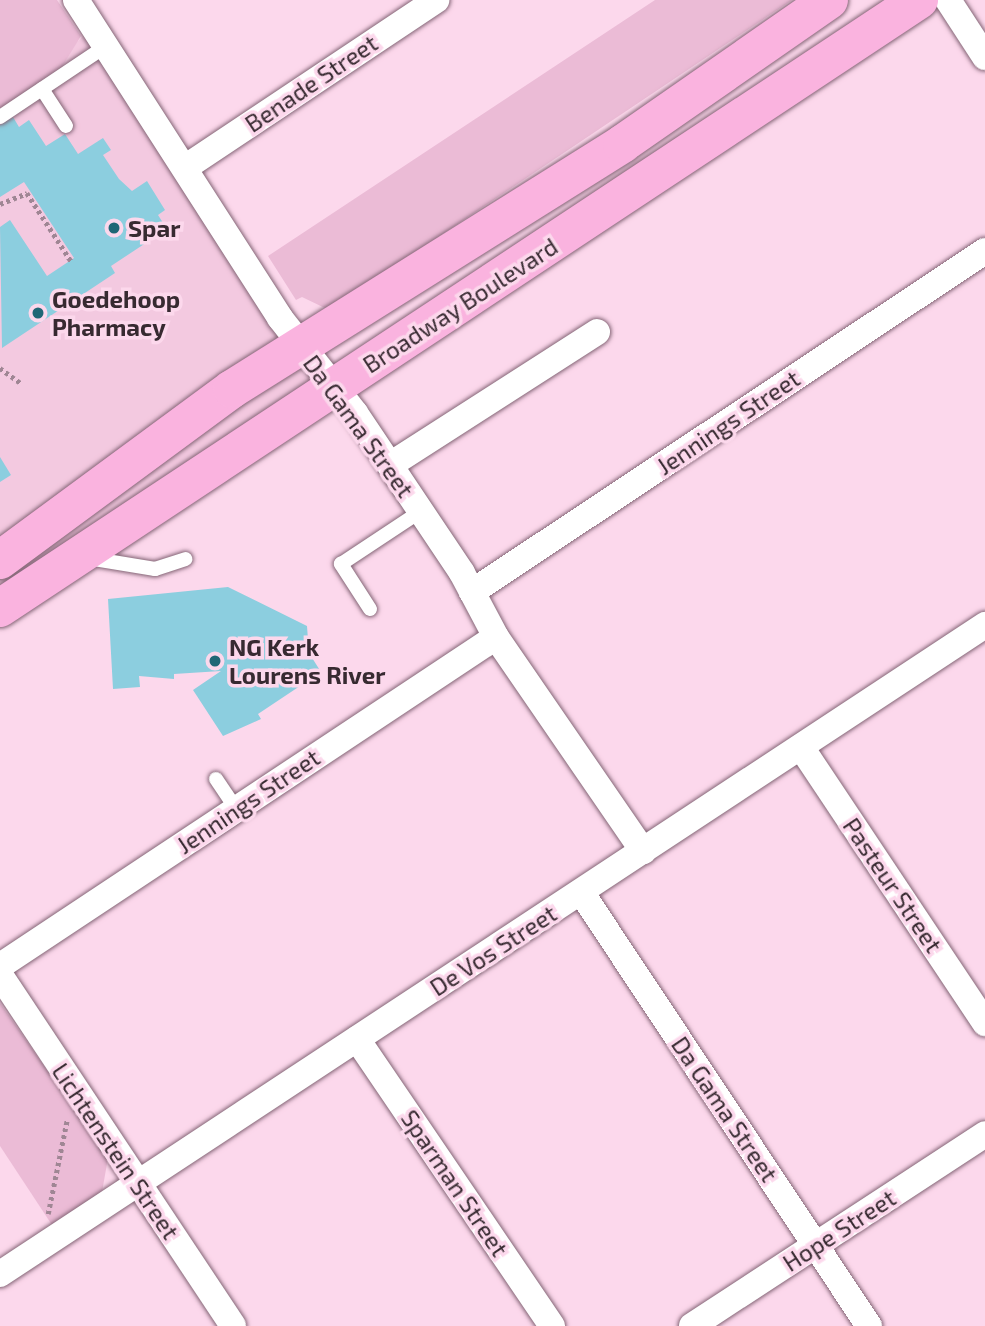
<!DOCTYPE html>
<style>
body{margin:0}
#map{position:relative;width:985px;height:1326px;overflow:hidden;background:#fcd8ec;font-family:"Exo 2",sans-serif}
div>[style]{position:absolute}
.built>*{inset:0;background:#f3c9e0}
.green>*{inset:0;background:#ebbbd6}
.building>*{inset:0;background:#8ccedf}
.path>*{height:4.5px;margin-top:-2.25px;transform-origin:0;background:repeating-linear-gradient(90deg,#9f8694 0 3.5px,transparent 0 7px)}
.roads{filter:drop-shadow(0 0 2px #846576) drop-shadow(0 0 2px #846576)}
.lane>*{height:14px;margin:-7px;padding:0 7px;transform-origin:7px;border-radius:7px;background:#fff}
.street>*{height:26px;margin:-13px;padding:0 13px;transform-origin:13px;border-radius:13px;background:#fff}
.primary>*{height:38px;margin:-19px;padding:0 19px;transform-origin:19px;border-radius:19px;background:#fab3df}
.dots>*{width:19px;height:19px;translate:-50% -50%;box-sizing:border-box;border:4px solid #fcd8ec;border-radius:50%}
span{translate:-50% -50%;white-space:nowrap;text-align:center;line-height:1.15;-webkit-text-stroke:7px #fcd8ec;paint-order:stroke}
.street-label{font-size:24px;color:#372a31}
.poi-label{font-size:24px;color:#372a31;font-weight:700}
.left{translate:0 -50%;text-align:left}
</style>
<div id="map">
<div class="built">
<i style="clip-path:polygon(91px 29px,323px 378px,0 591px,0 113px)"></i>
</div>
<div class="green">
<i style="clip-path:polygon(0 0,57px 0,81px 36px,60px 70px,0 113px)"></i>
<i style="clip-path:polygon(655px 0,792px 0,329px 310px,302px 297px,296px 300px,268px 256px)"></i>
<i style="clip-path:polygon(0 1003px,108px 1158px,102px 1192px,52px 1225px,0 1146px)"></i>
</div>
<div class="building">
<i style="clip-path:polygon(13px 117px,19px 127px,29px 120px,46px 146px,65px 134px,78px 154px,103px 138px,111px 150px,103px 155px,119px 179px,132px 191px,147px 181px,165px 210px,158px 215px,167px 229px,111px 266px,115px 273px,2px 348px,0 227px,10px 220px,47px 276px,74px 258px,24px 182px,0 197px,0 125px)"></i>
<i style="clip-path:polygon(0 457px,11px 475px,0 482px)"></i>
<i style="clip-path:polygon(228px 587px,307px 626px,309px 653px,321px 672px,258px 714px,261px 719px,223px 736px,193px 690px,221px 671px,174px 674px,174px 679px,139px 676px,140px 687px,113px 689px,108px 599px)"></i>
</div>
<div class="path">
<i style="left:0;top:204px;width:29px;rotate:-22deg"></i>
<i style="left:27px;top:193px;width:81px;rotate:57.1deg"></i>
<i style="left:0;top:368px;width:26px;rotate:36deg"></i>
<i style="left:48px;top:1214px;width:96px;rotate:-78.6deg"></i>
</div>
<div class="roads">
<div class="lane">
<i style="left:42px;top:89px;width:44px;rotate:57deg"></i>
<i style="left:0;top:117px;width:128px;rotate:-33.8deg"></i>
<i style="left:88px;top:558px;width:68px;rotate:9.3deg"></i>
<i style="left:155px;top:569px;width:32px;rotate:-18deg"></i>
<i style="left:370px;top:609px;width:54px;rotate:-122.8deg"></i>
<i style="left:341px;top:564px;width:96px;rotate:-33.5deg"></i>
<i style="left:216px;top:779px;width:36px;rotate:56deg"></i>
</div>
<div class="street">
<i style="left:76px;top:0;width:378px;rotate:57.3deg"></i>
<i style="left:280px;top:318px;width:121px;rotate:51.7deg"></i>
<i style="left:355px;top:413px;width:192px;rotate:56.2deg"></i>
<i style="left:462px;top:573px;width:72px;rotate:62deg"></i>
<i style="left:496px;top:637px;width:260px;rotate:55.5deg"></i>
<i style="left:948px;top:0;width:68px;rotate:57deg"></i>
<i style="left:186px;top:167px;width:301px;rotate:-33.7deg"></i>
<i style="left:390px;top:465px;width:246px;rotate:-32.7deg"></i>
<i style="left:472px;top:592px;width:616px;rotate:-33.61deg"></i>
<i style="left:801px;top:747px;width:332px;rotate:56.3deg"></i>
<i style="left:581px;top:892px;width:521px;rotate:56.43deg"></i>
<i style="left:0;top:966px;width:595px;rotate:-33.56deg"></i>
<i style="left:0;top:975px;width:421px;rotate:56.4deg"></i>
<i style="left:357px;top:1039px;width:347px;rotate:55.8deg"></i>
<i style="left:0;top:1274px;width:1180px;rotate:-33.38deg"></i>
<i style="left:692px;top:1326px;width:350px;rotate:-33.2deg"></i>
</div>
<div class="primary">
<i style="left:0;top:560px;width:288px;rotate:-36.4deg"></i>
<i style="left:232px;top:389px;width:461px;rotate:-32.1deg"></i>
<i style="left:622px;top:144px;width:252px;rotate:-34.8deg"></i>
<i style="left:0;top:608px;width:1102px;rotate:-33.49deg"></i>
</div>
</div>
<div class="dots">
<i style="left:114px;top:228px;background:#206776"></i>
<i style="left:38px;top:313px;background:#206776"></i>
<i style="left:215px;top:661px;background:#206776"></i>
</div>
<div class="street-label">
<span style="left:311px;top:83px;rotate:-34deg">Benade Street</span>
<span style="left:460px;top:305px;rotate:-33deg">Broadway Boulevard</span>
<span style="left:728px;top:422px;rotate:-34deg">Jennings Street</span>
<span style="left:359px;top:426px;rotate:54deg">Da Gama Street</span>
<span style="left:248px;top:801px;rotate:-34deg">Jennings Street</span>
<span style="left:893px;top:885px;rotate:56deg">Pasteur Street</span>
<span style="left:493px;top:950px;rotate:-33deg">De Vos Street</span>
<span style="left:725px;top:1109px;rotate:56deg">Da Gama Street</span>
<span style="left:116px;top:1151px;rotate:56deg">Lichtenstein Street</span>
<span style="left:455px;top:1183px;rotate:56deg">Sparman Street</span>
<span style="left:839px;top:1230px;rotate:-33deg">Hope Street</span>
</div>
<div class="poi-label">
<span class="left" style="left:128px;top:228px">Spar</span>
<span class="left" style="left:52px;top:313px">Goedehoop<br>Pharmacy</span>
<span class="left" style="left:229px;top:661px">NG Kerk<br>Lourens River</span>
</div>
</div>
